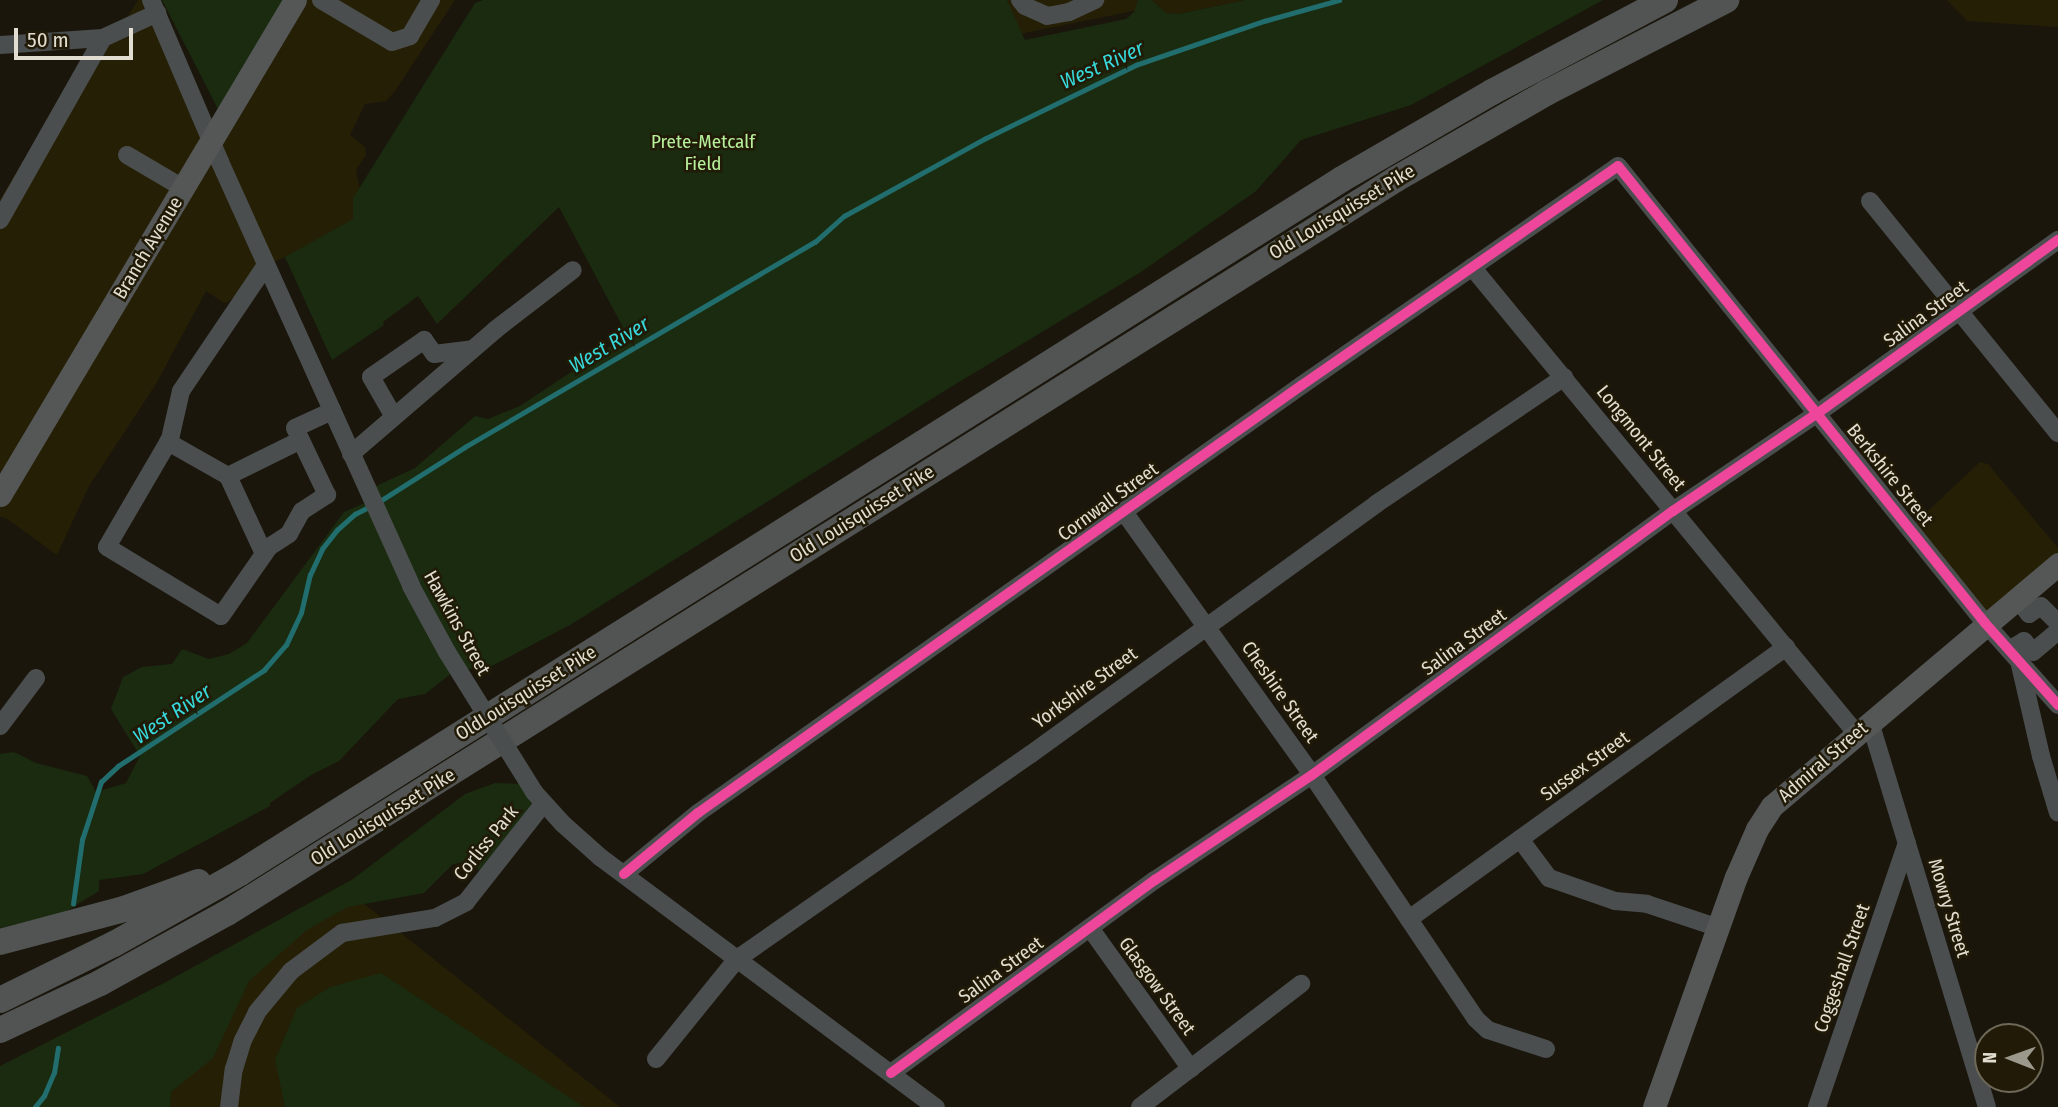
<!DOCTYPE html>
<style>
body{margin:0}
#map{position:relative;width:2058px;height:1107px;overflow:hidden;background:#1a160c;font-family:"Fira Sans Condensed",sans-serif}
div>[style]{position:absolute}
.built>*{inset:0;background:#251f05}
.green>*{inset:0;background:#1a2b0f}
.stream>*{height:4.5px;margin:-2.25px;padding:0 2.25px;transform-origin:2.25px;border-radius:2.25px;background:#226e6e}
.minor>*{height:18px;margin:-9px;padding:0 9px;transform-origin:9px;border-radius:9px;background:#4b4e4e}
.major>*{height:23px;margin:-11.5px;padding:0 11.5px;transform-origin:11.5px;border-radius:11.5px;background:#555757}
.highway>*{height:26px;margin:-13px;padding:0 13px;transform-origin:13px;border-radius:13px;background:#515452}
.minor-bridge>*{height:18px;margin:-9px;padding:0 9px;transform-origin:9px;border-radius:9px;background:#4b4e4e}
.cycleway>*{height:10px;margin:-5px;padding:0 5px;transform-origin:5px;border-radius:5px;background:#ed469a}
span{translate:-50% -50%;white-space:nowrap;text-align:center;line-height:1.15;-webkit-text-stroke:5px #201a06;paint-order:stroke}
.park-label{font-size:19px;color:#b7f09b}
.street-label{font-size:19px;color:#e1ded1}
.water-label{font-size:21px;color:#37d8da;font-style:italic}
.north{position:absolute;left:1974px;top:1023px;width:70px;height:70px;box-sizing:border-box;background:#201a06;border:2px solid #6d6857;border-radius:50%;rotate:271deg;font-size:19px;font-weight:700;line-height:28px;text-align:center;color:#e1ded1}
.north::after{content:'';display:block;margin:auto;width:24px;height:32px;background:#9b988c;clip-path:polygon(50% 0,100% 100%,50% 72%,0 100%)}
.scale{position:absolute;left:14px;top:28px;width:119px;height:32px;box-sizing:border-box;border:4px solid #e1ded1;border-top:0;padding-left:9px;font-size:21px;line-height:24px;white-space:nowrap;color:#e1ded1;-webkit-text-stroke:5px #201a06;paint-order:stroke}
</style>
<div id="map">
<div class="built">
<i style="clip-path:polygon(138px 0,150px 0,217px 131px,303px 0,455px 0,395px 91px,386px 101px,365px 104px,350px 135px,365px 147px,366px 155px,356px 170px,364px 210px,362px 223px,274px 262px,228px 302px,224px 303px,206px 291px,156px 384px,89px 486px,57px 555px,6px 518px,0 517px,0 199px,96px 43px,112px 41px)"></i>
<i style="clip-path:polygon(1007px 0,1141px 0,1143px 9px,1020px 34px)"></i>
<i style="clip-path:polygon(1152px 0,1245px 0,1179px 14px,1166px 13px)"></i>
<i style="clip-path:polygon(1947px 0,2058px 0,2058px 27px,1967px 21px)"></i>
<i style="clip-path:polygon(1980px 462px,1988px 464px,2058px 548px,2058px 567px,1992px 623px,1913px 525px)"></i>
<i style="clip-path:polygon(343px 887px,620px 1107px,71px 1107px)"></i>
</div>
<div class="green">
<i style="clip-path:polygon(162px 0,288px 0,219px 111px)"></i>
<i style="clip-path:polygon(483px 0,1007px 0,1025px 40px,1126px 19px,1134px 12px,1138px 0,1152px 0,1166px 13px,1179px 14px,1245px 0,1603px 0,1411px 105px,1301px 140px,1256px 191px,1141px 272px,946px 390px,570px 625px,486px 669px,457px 669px,425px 694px,398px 699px,339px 761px,311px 775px,270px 803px,270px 806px,143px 874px,99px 880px,99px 891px,65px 912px,0 928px,0 754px,14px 752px,36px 763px,87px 776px,96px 792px,126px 783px,140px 756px,111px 709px,123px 677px,142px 667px,172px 664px,182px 649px,209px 659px,229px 654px,247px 643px,344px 512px,374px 499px,374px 487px,415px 468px,475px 416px,488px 419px,520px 406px,627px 335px,559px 207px,437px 324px,418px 296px,383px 322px,384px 325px,332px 360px,285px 257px,353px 219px,353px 198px,475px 3px)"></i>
<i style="clip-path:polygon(495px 783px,525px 784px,541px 795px,493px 879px,466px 862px,453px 864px,424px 893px,348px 907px,308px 929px,249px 981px,213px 1058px,171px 1092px,170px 1107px,0 1107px,0 1066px,166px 982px,353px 879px,465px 794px)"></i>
<i style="clip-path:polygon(381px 973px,584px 1107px,285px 1107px,275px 1060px,297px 1008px,330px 987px)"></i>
</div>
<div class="stream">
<i style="left:377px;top:503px;width:104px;rotate:-32.5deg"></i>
<i style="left:465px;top:447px;width:406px;rotate:-30.4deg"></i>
<i style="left:815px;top:242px;width:39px;rotate:-42deg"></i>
<i style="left:844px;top:216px;width:160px;rotate:-28.8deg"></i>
<i style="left:984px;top:139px;width:169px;rotate:-26deg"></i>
<i style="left:1136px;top:65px;width:135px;rotate:-19deg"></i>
<i style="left:1264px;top:21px;width:78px;rotate:-15.6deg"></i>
<i style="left:73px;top:904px;width:65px;rotate:-82deg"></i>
<i style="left:82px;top:840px;width:61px;rotate:-71.9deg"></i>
<i style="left:101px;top:782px;width:23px;rotate:-43deg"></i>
<i style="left:118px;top:766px;width:175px;rotate:-33.3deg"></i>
<i style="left:264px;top:670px;width:33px;rotate:-49deg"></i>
<i style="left:286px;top:645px;width:35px;rotate:-65deg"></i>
<i style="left:301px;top:613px;width:39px;rotate:-77deg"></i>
<i style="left:310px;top:575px;width:29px;rotate:-65deg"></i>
<i style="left:322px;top:549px;width:24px;rotate:-52deg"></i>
<i style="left:337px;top:530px;width:24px;rotate:-42deg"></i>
<i style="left:355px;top:514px;width:16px;rotate:-27deg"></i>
<i style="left:35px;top:1107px;width:14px;rotate:-51deg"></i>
<i style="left:44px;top:1096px;width:25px;rotate:-67deg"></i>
<i style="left:54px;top:1073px;width:25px;rotate:-81deg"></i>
</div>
<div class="minor">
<i style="left:151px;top:0;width:176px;rotate:66.9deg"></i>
<i style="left:220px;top:162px;width:465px;rotate:65.7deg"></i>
<i style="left:411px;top:586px;width:75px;rotate:61.4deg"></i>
<i style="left:321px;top:0;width:82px;rotate:30.6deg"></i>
<i style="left:392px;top:42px;width:19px;rotate:-18deg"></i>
<i style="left:410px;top:36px;width:42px;rotate:-59.7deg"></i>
<i style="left:1020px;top:0;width:8px;rotate:50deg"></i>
<i style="left:1025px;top:6px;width:24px;rotate:24deg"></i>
<i style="left:1047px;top:16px;width:22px;rotate:-10deg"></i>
<i style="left:1069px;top:12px;width:29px;rotate:-25deg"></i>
<i style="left:0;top:45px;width:103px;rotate:-3.9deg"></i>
<i style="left:103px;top:38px;width:60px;rotate:-24.8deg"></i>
<i style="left:127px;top:155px;width:65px;rotate:30.5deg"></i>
<i style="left:1870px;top:201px;width:299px;rotate:51deg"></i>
<i style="left:0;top:220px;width:209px;rotate:-60.5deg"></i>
<i style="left:266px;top:265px;width:152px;rotate:124deg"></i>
<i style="left:181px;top:391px;width:49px;rotate:102.9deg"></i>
<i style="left:170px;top:439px;width:125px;rotate:120.3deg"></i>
<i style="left:107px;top:547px;width:133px;rotate:31.2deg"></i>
<i style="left:221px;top:616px;width:84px;rotate:-55.2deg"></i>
<i style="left:269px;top:547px;width:24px;rotate:-33deg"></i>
<i style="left:289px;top:534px;width:26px;rotate:-61deg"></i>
<i style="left:302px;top:511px;width:30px;rotate:-33deg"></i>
<i style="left:327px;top:495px;width:74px;rotate:-115.5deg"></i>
<i style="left:295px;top:428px;width:41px;rotate:-24.7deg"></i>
<i style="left:1472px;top:267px;width:604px;rotate:50.51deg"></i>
<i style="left:394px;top:417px;width:46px;rotate:-119.9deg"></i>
<i style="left:371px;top:377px;width:65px;rotate:-34.9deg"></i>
<i style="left:424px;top:340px;width:17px;rotate:54deg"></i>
<i style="left:434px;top:354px;width:39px;rotate:-7deg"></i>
<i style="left:168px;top:442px;width:69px;rotate:29.5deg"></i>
<i style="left:228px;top:476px;width:81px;rotate:-26.3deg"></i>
<i style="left:351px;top:454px;width:190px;rotate:-40.7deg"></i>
<i style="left:495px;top:330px;width:98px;rotate:-37.6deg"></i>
<i style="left:228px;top:476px;width:86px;rotate:65.2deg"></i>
<i style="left:1124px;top:512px;width:323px;rotate:54.4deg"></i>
<i style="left:1312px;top:775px;width:294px;rotate:56.1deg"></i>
<i style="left:1476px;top:1019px;width:16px;rotate:43deg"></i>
<i style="left:1488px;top:1030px;width:61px;rotate:18.1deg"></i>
<i style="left:2017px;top:598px;width:20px;rotate:53deg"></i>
<i style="left:2029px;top:614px;width:14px;rotate:-34deg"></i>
<i style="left:2041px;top:606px;width:24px;rotate:45deg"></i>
<i style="left:2009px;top:650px;width:17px;rotate:-31deg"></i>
<i style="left:2024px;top:641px;width:14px;rotate:51deg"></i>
<i style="left:2033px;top:652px;width:33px;rotate:-40deg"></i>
<i style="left:2020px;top:665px;width:93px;rotate:77deg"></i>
<i style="left:2041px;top:756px;width:59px;rotate:73.4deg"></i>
<i style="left:1870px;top:722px;width:402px;rotate:73.1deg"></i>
<i style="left:0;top:726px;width:60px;rotate:-53.1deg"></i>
<i style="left:534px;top:792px;width:43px;rotate:47.8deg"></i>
<i style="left:563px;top:824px;width:50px;rotate:41.7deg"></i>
<i style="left:600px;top:857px;width:419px;rotate:36.7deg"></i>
<i style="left:1520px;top:839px;width:49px;rotate:53.4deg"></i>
<i style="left:1549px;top:878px;width:70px;rotate:19.2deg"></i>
<i style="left:1615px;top:901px;width:32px;rotate:5deg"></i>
<i style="left:1647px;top:904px;width:76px;rotate:18.4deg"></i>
<i style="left:624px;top:874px;width:96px;rotate:-39.5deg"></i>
<i style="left:698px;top:813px;width:740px;rotate:-35.32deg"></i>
<i style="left:1302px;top:385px;width:384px;rotate:-34.7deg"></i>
<i style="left:1618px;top:166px;width:586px;rotate:51.23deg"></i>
<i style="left:1985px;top:623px;width:110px;rotate:48.3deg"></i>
<i style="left:1409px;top:919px;width:465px;rotate:-35.8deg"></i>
<i style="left:1090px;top:928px;width:173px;rotate:54.4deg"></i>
<i style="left:656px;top:1059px;width:129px;rotate:-51deg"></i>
<i style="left:737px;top:959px;width:358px;rotate:-34.9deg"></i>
<i style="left:1031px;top:754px;width:426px;rotate:-35.9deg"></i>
<i style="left:1376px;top:504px;width:227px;rotate:-34deg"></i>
<i style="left:891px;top:1073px;width:327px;rotate:-36.2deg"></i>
<i style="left:1155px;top:880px;width:189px;rotate:-33.8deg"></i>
<i style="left:1312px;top:775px;width:447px;rotate:-36.2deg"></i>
<i style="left:1673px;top:511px;width:175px;rotate:-34.1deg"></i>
<i style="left:1818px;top:413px;width:296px;rotate:-35.8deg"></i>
<i style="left:229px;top:1107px;width:38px;rotate:-83deg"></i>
<i style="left:234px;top:1069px;width:30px;rotate:-73deg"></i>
<i style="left:243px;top:1040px;width:31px;rotate:-63deg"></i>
<i style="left:257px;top:1012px;width:53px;rotate:-50.3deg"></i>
<i style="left:291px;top:971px;width:64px;rotate:-36.7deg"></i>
<i style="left:342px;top:933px;width:94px;rotate:-9.2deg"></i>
<i style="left:435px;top:918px;width:35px;rotate:-27deg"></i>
<i style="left:466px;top:902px;width:126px;rotate:-51.8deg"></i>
<i style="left:1140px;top:1107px;width:203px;rotate:-37.4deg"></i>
<i style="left:1817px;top:1107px;width:279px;rotate:-71.2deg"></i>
</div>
<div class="major">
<i style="left:0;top:495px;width:576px;rotate:-59.21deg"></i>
<i style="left:1654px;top:1107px;width:244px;rotate:-70.4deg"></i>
<i style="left:1736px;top:877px;width:52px;rotate:-66.4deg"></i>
<i style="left:1757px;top:829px;width:27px;rotate:-57deg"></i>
<i style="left:1772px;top:806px;width:375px;rotate:-40.2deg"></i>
</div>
<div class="highway">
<i style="left:0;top:942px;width:128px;rotate:-14.9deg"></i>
<i style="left:124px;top:909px;width:79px;rotate:-20deg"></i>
<i style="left:0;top:1000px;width:127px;rotate:-26.2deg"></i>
<i style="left:114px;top:944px;width:145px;rotate:-29.4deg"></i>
<i style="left:240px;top:873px;width:1302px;rotate:-32.2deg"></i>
<i style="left:1342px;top:179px;width:173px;rotate:-30.1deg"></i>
<i style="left:1492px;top:92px;width:196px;rotate:-28deg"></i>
<i style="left:0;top:1030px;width:110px;rotate:-25.2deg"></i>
<i style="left:100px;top:983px;width:145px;rotate:-28.9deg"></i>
<i style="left:227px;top:913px;width:1380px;rotate:-32.12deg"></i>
<i style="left:1396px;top:179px;width:173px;rotate:-29.8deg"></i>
<i style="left:1546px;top:93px;width:203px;rotate:-27.3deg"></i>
</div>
<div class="minor-bridge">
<i style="left:447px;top:652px;width:165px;rotate:58.1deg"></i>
</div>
<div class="cycleway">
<i style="left:624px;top:874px;width:96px;rotate:-39.5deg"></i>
<i style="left:698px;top:813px;width:740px;rotate:-35.32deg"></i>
<i style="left:1302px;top:385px;width:384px;rotate:-34.7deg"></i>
<i style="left:1618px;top:166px;width:586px;rotate:51.23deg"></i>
<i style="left:1985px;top:623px;width:110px;rotate:48.3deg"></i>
<i style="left:891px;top:1073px;width:327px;rotate:-36.2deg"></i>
<i style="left:1155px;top:880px;width:189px;rotate:-33.8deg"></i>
<i style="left:1312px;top:775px;width:447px;rotate:-36.2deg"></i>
<i style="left:1673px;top:511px;width:175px;rotate:-34.1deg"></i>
<i style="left:1818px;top:413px;width:296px;rotate:-35.8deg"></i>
</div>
<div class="park-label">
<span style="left:703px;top:153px">Prete-Metcalf<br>Field</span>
</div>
<div class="street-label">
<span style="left:1342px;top:212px;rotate:-31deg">Old Louisquisset Pike</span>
<span style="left:148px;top:248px;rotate:-59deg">Branch Avenue</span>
<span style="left:1926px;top:314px;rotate:-36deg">Salina Street</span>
<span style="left:1641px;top:438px;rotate:51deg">Longmont Street</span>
<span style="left:1890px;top:475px;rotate:51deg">Berkshire Street</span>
<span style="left:1108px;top:502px;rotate:-36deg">Cornwall Street</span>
<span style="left:862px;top:514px;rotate:-32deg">Old Louisquisset Pike</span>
<span style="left:457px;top:623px;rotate:61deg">Hawkins Street</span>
<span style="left:1464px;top:642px;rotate:-36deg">Salina Street</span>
<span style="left:1085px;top:688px;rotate:-36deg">Yorkshire Street</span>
<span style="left:1280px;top:692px;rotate:55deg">Cheshire Street</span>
<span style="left:526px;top:693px;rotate:-32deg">OldLouisquisset Pike</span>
<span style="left:1823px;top:762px;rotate:-41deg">Admiral Street</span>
<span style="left:1585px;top:766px;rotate:-36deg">Sussex Street</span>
<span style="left:383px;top:817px;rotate:-32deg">Old Louisquisset Pike</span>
<span style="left:486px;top:843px;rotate:-51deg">Corliss Park</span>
<span style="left:1949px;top:908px;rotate:73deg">Mowry Street</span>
<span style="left:1842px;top:968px;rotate:-71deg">Coggeshall Street</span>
<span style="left:1001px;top:970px;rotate:-36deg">Salina Street</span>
<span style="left:1157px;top:986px;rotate:54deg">Glasgow Street</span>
</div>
<div class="water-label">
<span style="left:1102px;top:65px;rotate:-24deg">West River</span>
<span style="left:609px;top:345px;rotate:-31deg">West River</span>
<span style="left:172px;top:714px;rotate:-34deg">West River</span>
</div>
<div class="north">N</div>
<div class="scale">50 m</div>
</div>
